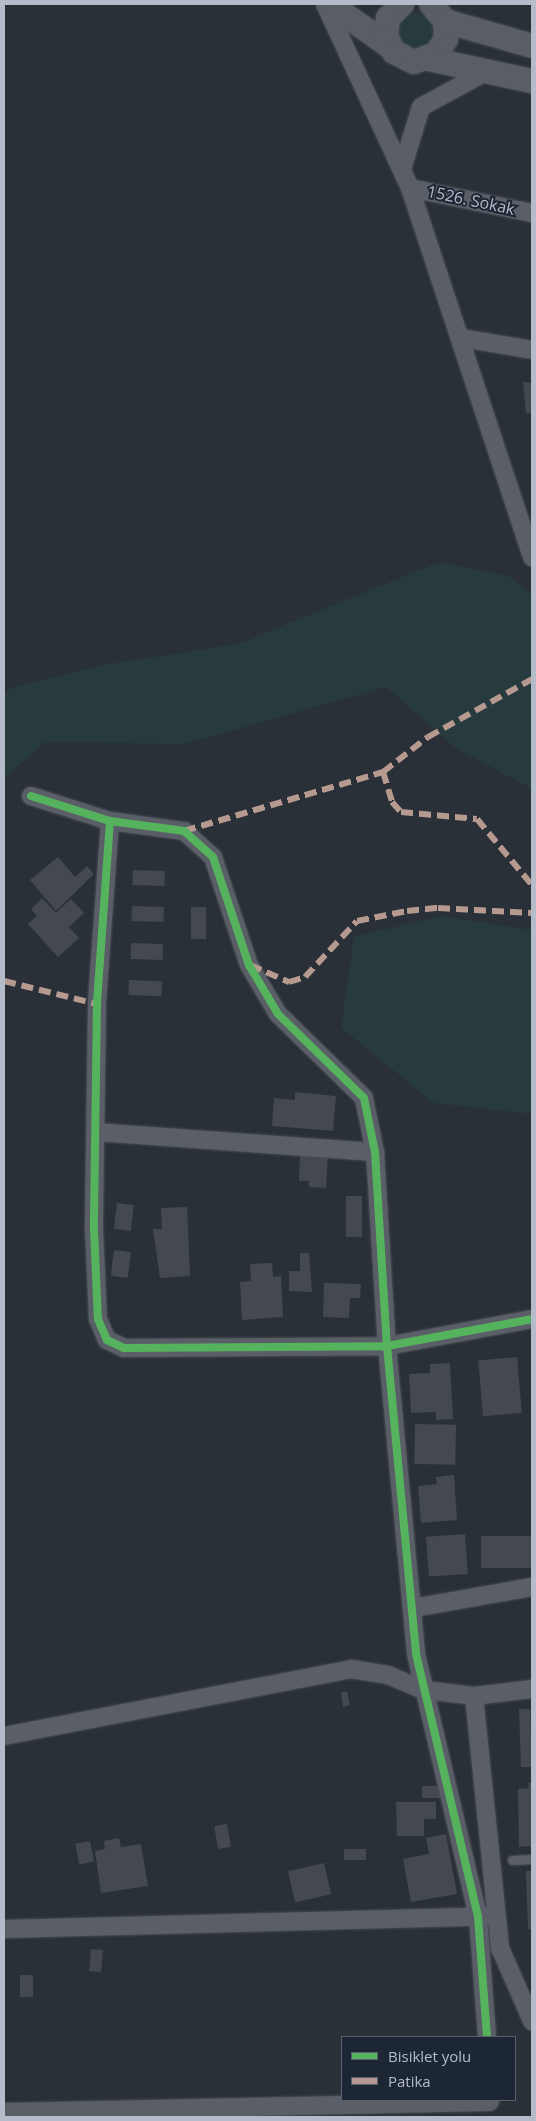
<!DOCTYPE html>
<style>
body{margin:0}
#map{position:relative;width:536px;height:2121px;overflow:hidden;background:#2a3038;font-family:"Open Sans",sans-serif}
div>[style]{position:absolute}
.green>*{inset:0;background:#273a3e}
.round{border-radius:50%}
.building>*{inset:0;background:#444950;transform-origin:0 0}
.roads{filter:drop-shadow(0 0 1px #484c53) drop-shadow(0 0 1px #484c53)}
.service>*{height:9px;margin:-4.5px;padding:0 4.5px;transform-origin:4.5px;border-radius:4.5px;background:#5a5e66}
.minor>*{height:18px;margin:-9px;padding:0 9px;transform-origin:9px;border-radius:9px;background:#5a5e66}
.secondary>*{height:24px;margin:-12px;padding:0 12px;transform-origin:12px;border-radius:12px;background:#595d64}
.quiet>*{height:6px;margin-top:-3px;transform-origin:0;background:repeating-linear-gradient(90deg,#b69a8f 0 12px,transparent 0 18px)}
.cycleway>*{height:8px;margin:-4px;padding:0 4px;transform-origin:4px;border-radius:4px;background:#56b35d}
span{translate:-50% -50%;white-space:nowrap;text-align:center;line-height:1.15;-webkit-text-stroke:4px #1d2633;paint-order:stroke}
.street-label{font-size:16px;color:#b4bcc9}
.frame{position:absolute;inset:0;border:5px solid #b4bcc9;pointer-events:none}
.legend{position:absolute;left:341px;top:2036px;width:175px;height:65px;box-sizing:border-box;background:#1d2633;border:1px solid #59626f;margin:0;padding:6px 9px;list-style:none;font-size:15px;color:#b4bcc9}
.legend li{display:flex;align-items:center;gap:10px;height:25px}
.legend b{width:25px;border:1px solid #59626f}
</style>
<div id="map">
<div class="green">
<i class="round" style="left:398px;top:13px;width:36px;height:36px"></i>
<i style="clip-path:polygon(439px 562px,509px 576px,532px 596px,532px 789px,456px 748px,386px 687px,184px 744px,46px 742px,4px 778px,4px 695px,12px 687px,103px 665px,238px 644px)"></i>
<i style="clip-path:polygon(440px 916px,532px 930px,532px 1114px,434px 1103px,341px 1028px,354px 937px)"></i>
</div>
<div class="building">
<i style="clip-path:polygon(523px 382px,532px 383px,532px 413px,526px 413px)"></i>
<i style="clip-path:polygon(58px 857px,75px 877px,87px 866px,94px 874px,56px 911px,30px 880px)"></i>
<i style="left:133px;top:870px;width:32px;height:15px;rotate:2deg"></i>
<i style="clip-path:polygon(42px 898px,56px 913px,71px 899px,84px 913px,69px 927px,79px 938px,58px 957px,28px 924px,37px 916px,31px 909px)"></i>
<i style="left:132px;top:906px;width:32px;height:15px;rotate:2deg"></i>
<i style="left:191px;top:907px;width:15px;height:32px"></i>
<i style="left:131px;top:943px;width:32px;height:16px;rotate:2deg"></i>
<i style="left:129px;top:980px;width:33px;height:15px;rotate:2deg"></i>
<i style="clip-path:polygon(295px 1092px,336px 1096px,333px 1131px,272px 1126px,274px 1098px,295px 1100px)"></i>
<i style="clip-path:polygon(300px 1153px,328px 1155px,326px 1188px,309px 1187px,309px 1181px,299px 1181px)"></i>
<i style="left:346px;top:1196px;width:16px;height:41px"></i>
<i style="left:117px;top:1203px;width:17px;height:26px;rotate:7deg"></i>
<i style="clip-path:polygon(187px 1207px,190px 1276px,160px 1278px,153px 1229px,162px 1229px,161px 1208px)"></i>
<i style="left:114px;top:1250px;width:17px;height:26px;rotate:7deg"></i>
<i style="clip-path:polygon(300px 1253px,309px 1253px,312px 1292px,289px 1291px,289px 1271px,300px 1271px)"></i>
<i style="clip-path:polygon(272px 1263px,273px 1277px,281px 1276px,283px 1317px,242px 1320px,240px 1282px,251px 1281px,250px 1264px)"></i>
<i style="clip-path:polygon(324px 1283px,361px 1284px,360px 1298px,350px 1298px,349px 1318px,323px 1317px)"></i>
<i style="left:517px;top:1357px;width:56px;height:39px;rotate:85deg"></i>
<i style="clip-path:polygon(450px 1363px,453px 1419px,436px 1420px,436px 1412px,411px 1413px,409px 1374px,430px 1373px,430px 1364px)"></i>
<i style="left:415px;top:1424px;width:41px;height:40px;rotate:1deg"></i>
<i style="clip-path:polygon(454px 1475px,457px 1520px,421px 1523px,418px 1486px,437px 1484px,436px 1477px)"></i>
<i style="left:465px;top:1534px;width:40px;height:39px;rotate:86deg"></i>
<i style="left:532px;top:1536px;width:32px;height:51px;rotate:90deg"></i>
<i style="clip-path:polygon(347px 1691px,350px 1705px,343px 1707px,341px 1693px)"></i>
<i style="clip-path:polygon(530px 1704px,532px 1767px,521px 1767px,519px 1709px,530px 1709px)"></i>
<i style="clip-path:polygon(528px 1783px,532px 1783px,532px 1851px,530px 1846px,519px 1847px,518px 1789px,529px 1788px)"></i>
<i style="left:422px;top:1786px;width:18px;height:12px"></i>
<i style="clip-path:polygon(396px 1802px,436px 1802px,436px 1819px,424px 1819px,424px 1836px,397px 1836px)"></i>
<i style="left:227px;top:1824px;width:23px;height:13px;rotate:80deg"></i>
<i style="clip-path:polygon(446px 1834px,457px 1894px,411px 1902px,403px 1859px,429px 1854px,426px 1838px)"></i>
<i style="clip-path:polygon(119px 1838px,121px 1847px,141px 1844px,148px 1886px,101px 1893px,95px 1851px,105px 1849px,104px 1841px)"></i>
<i style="left:90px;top:1841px;width:21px;height:15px;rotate:79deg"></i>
<i style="left:344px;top:1849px;width:22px;height:11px"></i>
<i style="left:324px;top:1863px;width:32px;height:37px;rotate:77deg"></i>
<i style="clip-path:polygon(526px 1871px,532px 1871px,532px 1929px,528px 1929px)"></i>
<i style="left:91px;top:1949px;width:12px;height:22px;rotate:5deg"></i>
<i style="left:20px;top:1975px;width:13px;height:22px"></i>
</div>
<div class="roads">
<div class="service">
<i style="left:512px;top:1860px;width:20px;rotate:-3deg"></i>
</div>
<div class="minor">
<i style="left:325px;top:4px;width:203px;rotate:65.2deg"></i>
<i style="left:410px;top:188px;width:389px;rotate:71.7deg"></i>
<i style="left:402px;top:169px;width:65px;rotate:-73deg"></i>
<i style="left:421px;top:107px;width:69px;rotate:-28.4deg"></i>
<i style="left:410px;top:188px;width:125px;rotate:11.6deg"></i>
<i style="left:462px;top:338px;width:71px;rotate:9.7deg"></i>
<i style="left:31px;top:796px;width:83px;rotate:17.6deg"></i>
<i style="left:110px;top:821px;width:75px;rotate:7.7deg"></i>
<i style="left:184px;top:831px;width:39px;rotate:42deg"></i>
<i style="left:213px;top:857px;width:114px;rotate:71.6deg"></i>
<i style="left:249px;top:965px;width:57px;rotate:59.4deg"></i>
<i style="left:278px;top:1014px;width:120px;rotate:44.3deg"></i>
<i style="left:364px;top:1098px;width:55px;rotate:78.5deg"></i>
<i style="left:375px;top:1152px;width:194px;rotate:86.5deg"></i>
<i style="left:387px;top:1346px;width:309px;rotate:84.6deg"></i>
<i style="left:416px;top:1654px;width:270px;rotate:76.7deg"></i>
<i style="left:478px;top:1917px;width:120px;rotate:85.7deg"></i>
<i style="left:110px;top:821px;width:183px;rotate:94.1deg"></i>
<i style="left:97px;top:1004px;width:225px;rotate:90.8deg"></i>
<i style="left:94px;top:1229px;width:90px;rotate:87.5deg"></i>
<i style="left:98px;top:1319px;width:23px;rotate:67deg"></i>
<i style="left:107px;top:1340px;width:19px;rotate:25deg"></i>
<i style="left:124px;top:1348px;width:263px;rotate:-0.4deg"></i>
<i style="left:387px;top:1346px;width:147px;rotate:-10.5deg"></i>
<i style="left:96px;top:1132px;width:280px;rotate:4.1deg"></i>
<i style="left:413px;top:1608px;width:121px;rotate:-10deg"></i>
<i style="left:474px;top:1696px;width:253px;rotate:84.1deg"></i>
<i style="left:500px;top:1948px;width:80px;rotate:66.3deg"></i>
<i style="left:4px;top:1736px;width:353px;rotate:-10.9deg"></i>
<i style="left:351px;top:1669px;width:37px;rotate:9deg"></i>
<i style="left:388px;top:1675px;width:39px;rotate:23deg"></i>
<i style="left:424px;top:1690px;width:50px;rotate:6.8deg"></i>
<i style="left:474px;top:1696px;width:58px;rotate:-6.9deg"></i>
<i style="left:4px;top:1929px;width:492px;rotate:-1.5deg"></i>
<i style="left:4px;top:2112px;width:486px;rotate:-1.2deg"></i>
</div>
<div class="secondary">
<i style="left:330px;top:4px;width:72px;rotate:35.4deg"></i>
<i style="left:402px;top:4px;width:20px;rotate:135deg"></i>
<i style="left:388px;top:18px;width:19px;rotate:96deg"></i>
<i style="left:386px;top:37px;width:17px;rotate:62deg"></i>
<i style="left:394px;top:52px;width:22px;rotate:27deg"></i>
<i style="left:414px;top:62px;width:23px;rotate:-20deg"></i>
<i style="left:436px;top:54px;width:18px;rotate:-56deg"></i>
<i style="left:446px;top:39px;width:18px;rotate:-93deg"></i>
<i style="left:445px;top:21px;width:22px;rotate:-129deg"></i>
<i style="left:445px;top:21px;width:91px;rotate:16deg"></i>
<i style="left:429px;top:59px;width:105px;rotate:12.1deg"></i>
</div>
</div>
<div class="quiet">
<i style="left:383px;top:772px;width:31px;rotate:73deg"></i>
<i style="left:392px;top:802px;width:13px;rotate:48deg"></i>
<i style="left:401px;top:812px;width:76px;rotate:5.3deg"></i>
<i style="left:477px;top:819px;width:86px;rotate:50.2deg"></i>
<i style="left:184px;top:831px;width:208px;rotate:-16.5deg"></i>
<i style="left:383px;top:772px;width:57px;rotate:-37.9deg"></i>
<i style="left:428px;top:737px;width:119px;rotate:-29.1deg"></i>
<i style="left:250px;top:965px;width:43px;rotate:23.6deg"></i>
<i style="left:289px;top:982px;width:17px;rotate:-17deg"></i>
<i style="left:305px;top:977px;width:76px;rotate:-47.1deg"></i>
<i style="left:357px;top:921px;width:51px;rotate:-11.3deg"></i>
<i style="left:407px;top:911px;width:31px;rotate:-6deg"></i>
<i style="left:438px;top:908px;width:94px;rotate:3deg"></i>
<i style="left:4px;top:981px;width:96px;rotate:13.9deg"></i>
</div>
<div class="cycleway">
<i style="left:31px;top:796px;width:83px;rotate:17.6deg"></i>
<i style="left:110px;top:821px;width:75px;rotate:7.7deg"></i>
<i style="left:184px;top:831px;width:39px;rotate:42deg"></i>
<i style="left:213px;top:857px;width:114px;rotate:71.6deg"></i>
<i style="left:249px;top:965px;width:57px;rotate:59.4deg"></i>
<i style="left:278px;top:1014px;width:120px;rotate:44.3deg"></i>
<i style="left:364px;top:1098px;width:55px;rotate:78.5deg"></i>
<i style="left:375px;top:1152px;width:194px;rotate:86.5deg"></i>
<i style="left:387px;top:1346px;width:309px;rotate:84.6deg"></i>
<i style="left:416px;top:1654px;width:270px;rotate:76.7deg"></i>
<i style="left:478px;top:1917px;width:120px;rotate:85.7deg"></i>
<i style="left:110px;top:821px;width:183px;rotate:94.1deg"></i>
<i style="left:97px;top:1004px;width:225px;rotate:90.8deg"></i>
<i style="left:94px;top:1229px;width:90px;rotate:87.5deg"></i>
<i style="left:98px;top:1319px;width:23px;rotate:67deg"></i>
<i style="left:107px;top:1340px;width:19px;rotate:25deg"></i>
<i style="left:124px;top:1348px;width:263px;rotate:-0.4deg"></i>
<i style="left:387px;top:1346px;width:147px;rotate:-10.5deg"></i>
</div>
<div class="street-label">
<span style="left:471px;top:200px;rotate:12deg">1526. Sokak</span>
</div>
<div class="frame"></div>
<ul class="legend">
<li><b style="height:6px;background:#56b35d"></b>Bisiklet yolu</li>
<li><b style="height:6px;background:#b69a8f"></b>Patika</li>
</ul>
</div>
